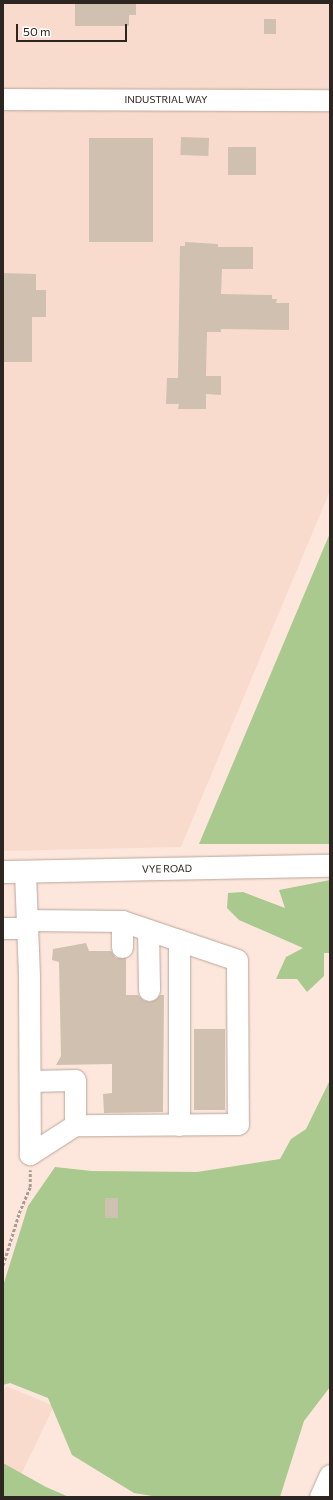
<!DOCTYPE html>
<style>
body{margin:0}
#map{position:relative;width:333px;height:1500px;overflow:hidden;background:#fde7dc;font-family:Commissioner,sans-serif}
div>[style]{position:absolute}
.built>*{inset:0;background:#f9dbcd}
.green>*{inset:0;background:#aac98f}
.building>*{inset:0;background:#cfc0af;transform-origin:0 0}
.path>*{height:2.5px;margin-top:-1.25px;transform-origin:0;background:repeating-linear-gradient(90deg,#ac9c93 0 3px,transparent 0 5px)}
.roads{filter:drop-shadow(0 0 1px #bba69c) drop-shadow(0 0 1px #bba69c)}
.minor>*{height:21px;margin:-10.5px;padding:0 10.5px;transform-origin:10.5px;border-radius:10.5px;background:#fff}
.major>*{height:22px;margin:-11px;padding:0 11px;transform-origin:11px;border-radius:11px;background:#fff}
span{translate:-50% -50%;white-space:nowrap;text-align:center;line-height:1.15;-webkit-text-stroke:3px #fff;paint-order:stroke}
.street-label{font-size:10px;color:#2d2521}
.frame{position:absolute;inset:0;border:4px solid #2d2521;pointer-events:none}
.scale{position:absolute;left:16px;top:24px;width:111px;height:18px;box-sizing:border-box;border:2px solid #2d2521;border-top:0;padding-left:5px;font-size:12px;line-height:14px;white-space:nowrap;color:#2d2521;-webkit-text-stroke:3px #fff;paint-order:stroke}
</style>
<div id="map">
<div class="built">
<i style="clip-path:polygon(3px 3px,330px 3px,330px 491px,181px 847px,3px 851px)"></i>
<i style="clip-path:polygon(6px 1386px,54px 1406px,20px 1477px,3px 1469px,3px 1392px)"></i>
</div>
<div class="green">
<i style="clip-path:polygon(330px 533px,330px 844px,199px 844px)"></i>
<i style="clip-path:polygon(330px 880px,330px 953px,324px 953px,324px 976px,307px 992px,297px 979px,276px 979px,286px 957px,303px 948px,239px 920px,227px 908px,228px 893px,243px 892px,285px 908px,279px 890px)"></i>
<i style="clip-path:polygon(330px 1080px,330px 1387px,304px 1421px,280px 1497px,158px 1497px,134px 1493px,72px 1455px,48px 1398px,10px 1383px,3px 1385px,3px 1286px,28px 1206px,55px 1167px,92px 1171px,197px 1172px,280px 1159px,291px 1139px,306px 1129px)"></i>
<i style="clip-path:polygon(3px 1463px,46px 1487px,69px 1497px,3px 1497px)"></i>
</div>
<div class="building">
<i style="clip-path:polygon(75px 3px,136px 3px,136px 15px,129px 15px,129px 26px,75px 26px)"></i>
<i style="left:264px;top:19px;width:12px;height:15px"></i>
<i style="left:181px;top:137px;width:28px;height:18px;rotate:2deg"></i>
<i style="left:89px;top:138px;width:64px;height:104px"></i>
<i style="left:228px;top:147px;width:28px;height:28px"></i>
<i style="clip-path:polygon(185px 242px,218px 244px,218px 247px,253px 247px,253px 269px,222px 269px,221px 294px,272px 295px,272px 299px,277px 299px,276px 303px,289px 303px,289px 330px,221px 329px,221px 332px,207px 332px,206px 376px,221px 376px,221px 395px,206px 394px,206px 409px,178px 409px,179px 404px,166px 404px,167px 378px,178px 378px,180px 246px,185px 246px)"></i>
<i style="clip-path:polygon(3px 273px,36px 274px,36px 290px,46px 290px,46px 317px,32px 317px,32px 362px,3px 362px)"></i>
<i style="clip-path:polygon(86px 943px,89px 951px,111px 951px,116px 958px,126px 958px,126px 995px,138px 995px,143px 1000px,149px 1002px,155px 1000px,160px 995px,164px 995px,163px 1112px,104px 1113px,103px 1094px,112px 1093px,112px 1064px,56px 1065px,61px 1056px,59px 962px,52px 960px,53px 949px)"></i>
<i style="left:194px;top:1029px;width:31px;height:81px"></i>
<i style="left:105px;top:1198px;width:13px;height:20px"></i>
</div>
<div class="path">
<i style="left:3px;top:1265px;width:54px;rotate:-72.9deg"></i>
<i style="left:19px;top:1213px;width:28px;rotate:-67deg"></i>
<i style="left:30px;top:1187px;width:17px;rotate:-90deg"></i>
</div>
<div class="roads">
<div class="minor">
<i style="left:3px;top:99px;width:327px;rotate:0.2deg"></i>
<i style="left:25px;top:872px;width:106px;rotate:87.8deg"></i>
<i style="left:29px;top:978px;width:176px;rotate:89.7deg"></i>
<i style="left:27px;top:920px;width:95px;rotate:0.6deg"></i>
<i style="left:122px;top:921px;width:121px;rotate:18.7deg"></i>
<i style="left:237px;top:960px;width:164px;rotate:89.7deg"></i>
<i style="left:238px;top:1124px;width:163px;rotate:179.6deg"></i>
<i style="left:75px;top:1125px;width:54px;rotate:147.2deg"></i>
<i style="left:122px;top:921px;width:26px;rotate:90deg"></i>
<i style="left:3px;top:928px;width:24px"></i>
<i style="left:148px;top:930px;width:60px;rotate:89deg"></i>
<i style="left:179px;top:940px;width:185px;rotate:90deg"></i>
<i style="left:30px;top:1081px;width:45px;rotate:-1.3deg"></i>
<i style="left:75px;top:1080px;width:45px;rotate:90deg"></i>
<i style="left:320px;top:1497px;width:24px;rotate:-66deg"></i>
</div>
<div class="major">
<i style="left:3px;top:872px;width:327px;rotate:-1.1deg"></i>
</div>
</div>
<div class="street-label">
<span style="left:166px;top:100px">INDUSTRIAL WAY</span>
<span style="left:167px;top:869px;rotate:-1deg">VYE ROAD</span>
</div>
<div class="frame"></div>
<div class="scale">50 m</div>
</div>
